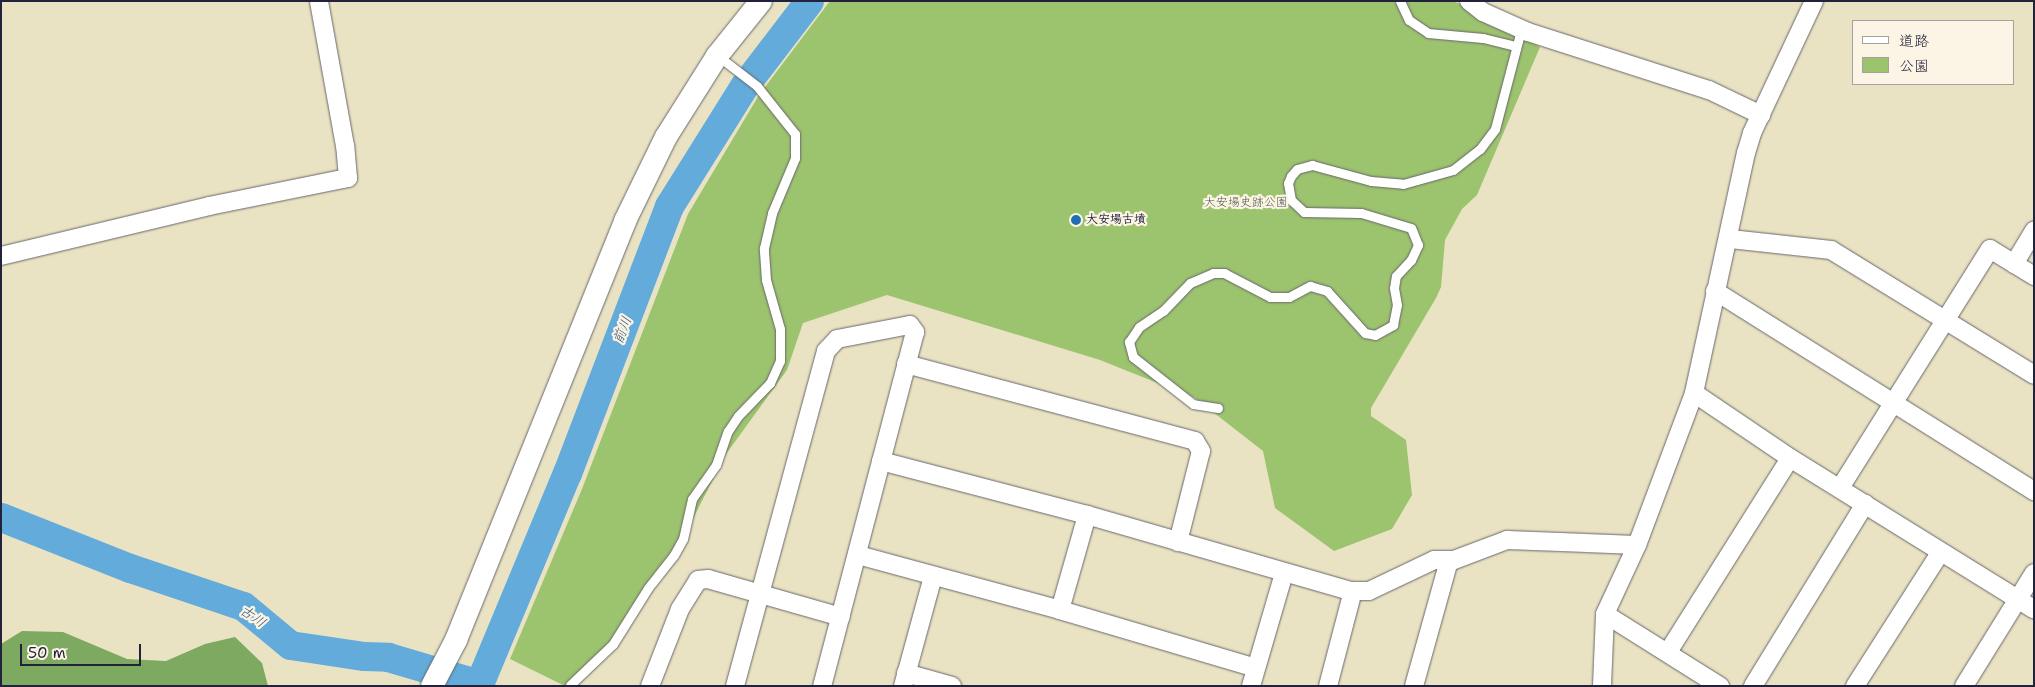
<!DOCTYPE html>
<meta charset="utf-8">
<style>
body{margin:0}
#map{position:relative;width:2035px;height:687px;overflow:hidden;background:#eae3c3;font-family:"Shantell Sans","Klee One",sans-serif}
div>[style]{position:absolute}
.green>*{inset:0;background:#9cc36e}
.forest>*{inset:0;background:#7da961}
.stream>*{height:5px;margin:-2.5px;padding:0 2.5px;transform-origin:2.5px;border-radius:2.5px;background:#63abda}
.river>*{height:29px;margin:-14.5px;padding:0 14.5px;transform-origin:14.5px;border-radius:14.5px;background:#63abda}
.roads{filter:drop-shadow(0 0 1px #68666b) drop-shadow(0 0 1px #68666b)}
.service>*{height:9px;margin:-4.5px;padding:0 4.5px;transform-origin:4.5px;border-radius:4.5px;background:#fff}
.minor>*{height:18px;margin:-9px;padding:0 9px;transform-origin:9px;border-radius:9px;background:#fff}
.tertiary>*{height:22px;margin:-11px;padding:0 11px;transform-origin:11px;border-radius:11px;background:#fff}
.dots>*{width:14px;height:14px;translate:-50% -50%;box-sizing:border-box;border:2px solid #fcf5e5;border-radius:50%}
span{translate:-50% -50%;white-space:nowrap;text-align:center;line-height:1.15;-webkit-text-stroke:4.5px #fcf5e5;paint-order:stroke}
.park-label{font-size:12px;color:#4d5a4d}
.poi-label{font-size:12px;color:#22223b;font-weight:700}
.left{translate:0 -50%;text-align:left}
.water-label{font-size:14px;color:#3c597b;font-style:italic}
.frame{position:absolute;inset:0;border:2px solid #22223b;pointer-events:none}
.legend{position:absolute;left:1852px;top:20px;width:162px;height:65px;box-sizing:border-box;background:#fcf5e5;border:1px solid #a5a1a1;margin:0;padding:6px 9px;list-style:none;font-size:15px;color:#22223b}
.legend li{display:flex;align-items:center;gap:10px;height:25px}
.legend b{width:25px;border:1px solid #a5a1a1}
.scale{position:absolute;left:20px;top:644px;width:121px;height:22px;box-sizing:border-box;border:2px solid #22223b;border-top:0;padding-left:6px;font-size:15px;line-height:18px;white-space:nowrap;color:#22223b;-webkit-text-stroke:4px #fcf5e5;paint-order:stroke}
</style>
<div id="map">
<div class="green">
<i style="clip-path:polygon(830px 1px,1454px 1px,1540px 47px,1477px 195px,1462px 209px,1445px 240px,1441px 287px,1436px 298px,1371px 408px,1371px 416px,1406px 440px,1412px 495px,1392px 529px,1334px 551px,1275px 508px,1263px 451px,1195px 398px,1100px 360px,887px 295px,803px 323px,787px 370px,726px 454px,684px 536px,622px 632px,573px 686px,565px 686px,510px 659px,582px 489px,688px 214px,759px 95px)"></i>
</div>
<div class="forest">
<i style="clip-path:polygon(22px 631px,63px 632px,127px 659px,166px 661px,205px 644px,235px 637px,262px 663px,268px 686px,1px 686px,1px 644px)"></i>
</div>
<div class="stream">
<i style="left:479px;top:686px;width:2px;rotate:-90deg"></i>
</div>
<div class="river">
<i style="left:1px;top:517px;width:139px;rotate:21.6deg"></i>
<i style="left:130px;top:568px;width:119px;rotate:18.6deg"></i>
<i style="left:243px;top:606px;width:61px;rotate:39.7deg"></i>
<i style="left:290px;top:645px;width:75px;rotate:8.5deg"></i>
<i style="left:364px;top:656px;width:24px;rotate:2deg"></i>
<i style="left:388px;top:657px;width:95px;rotate:16.5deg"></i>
<i style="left:479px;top:684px;width:229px;rotate:-67.4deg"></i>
<i style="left:567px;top:473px;width:286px;rotate:-69.1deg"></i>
<i style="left:669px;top:206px;width:142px;rotate:-58deg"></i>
<i style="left:744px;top:86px;width:107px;rotate:-52.6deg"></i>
</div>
<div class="roads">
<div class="service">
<i style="left:1400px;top:1px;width:21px;rotate:65deg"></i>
<i style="left:1409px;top:20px;width:23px;rotate:34deg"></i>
<i style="left:1428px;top:33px;width:55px;rotate:5.2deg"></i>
<i style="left:1483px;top:38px;width:33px;rotate:14deg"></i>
<i style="left:1218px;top:408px;width:25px;rotate:-171deg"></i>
<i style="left:1193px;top:404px;width:76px;rotate:-141.9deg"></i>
<i style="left:1133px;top:357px;width:16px;rotate:-105deg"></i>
<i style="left:1129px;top:342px;width:18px;rotate:-56deg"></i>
<i style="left:1139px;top:327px;width:29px;rotate:-34deg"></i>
<i style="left:1163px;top:311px;width:39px;rotate:-46deg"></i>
<i style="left:1190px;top:283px;width:25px;rotate:-23deg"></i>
<i style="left:1213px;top:273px;width:11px"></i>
<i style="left:1224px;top:273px;width:52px;rotate:27.6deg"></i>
<i style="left:1270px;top:297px;width:19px"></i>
<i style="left:1289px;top:297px;width:24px;rotate:-28deg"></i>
<i style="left:1310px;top:286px;width:18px;rotate:16deg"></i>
<i style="left:1327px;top:291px;width:57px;rotate:47.9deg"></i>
<i style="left:1365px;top:333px;width:10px;rotate:11deg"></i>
<i style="left:1375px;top:335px;width:21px;rotate:-29deg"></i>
<i style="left:1393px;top:325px;width:20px;rotate:-79deg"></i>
<i style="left:1397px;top:305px;width:17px;rotate:-100deg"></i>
<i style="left:1394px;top:288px;width:12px;rotate:-81deg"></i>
<i style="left:1396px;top:276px;width:22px;rotate:-47deg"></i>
<i style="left:1411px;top:260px;width:17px;rotate:-65deg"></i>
<i style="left:1418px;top:245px;width:18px;rotate:-112deg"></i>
<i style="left:1411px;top:228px;width:52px;rotate:-163.3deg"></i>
<i style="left:1361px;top:213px;width:57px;rotate:-179deg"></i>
<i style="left:1304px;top:212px;width:18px;rotate:-137deg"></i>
<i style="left:1291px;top:200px;width:17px;rotate:-100deg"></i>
<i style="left:1288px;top:183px;width:8px;rotate:-67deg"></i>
<i style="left:1291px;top:176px;width:9px;rotate:-49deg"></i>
<i style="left:1297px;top:169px;width:16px;rotate:-15deg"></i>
<i style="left:1312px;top:165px;width:61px;rotate:15.2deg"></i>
<i style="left:1371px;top:181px;width:32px;rotate:5deg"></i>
<i style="left:1403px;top:184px;width:52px;rotate:-15.6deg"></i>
<i style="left:1453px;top:170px;width:34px;rotate:-38deg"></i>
<i style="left:1480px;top:149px;width:25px;rotate:-53deg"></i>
<i style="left:1495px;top:129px;width:102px;rotate:-75.3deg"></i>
<i style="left:570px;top:685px;width:59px;rotate:-43.6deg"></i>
<i style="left:613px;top:644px;width:66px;rotate:-58deg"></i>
<i style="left:648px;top:588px;width:42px;rotate:-51.8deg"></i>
<i style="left:674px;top:555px;width:18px;rotate:-61deg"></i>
<i style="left:683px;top:539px;width:41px;rotate:-77.3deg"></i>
<i style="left:692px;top:499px;width:42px;rotate:-54.8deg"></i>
<i style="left:716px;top:465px;width:36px;rotate:-71deg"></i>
<i style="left:728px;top:431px;width:18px;rotate:-56deg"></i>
<i style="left:738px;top:416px;width:46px;rotate:-45.9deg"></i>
<i style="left:770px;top:383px;width:24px;rotate:-66deg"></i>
<i style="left:780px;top:361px;width:32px;rotate:-90deg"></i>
<i style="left:780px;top:329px;width:51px;rotate:-105.9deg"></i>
<i style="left:766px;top:280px;width:32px;rotate:-94deg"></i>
<i style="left:764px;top:248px;width:36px;rotate:-77deg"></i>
<i style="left:772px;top:213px;width:60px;rotate:-67.3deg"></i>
<i style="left:795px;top:158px;width:24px;rotate:-90deg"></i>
<i style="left:795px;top:134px;width:61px;rotate:-128.4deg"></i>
<i style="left:757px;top:86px;width:49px;rotate:-142.4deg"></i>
</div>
<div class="minor">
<i style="left:1469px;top:1px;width:18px;rotate:38deg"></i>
<i style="left:1483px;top:12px;width:49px;rotate:24deg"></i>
<i style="left:1528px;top:32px;width:190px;rotate:17.8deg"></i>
<i style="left:1709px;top:90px;width:58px;rotate:25.7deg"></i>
<i style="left:1730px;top:239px;width:102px;rotate:6.2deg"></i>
<i style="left:1831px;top:250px;width:238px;rotate:31.6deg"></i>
<i style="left:1px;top:256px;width:214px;rotate:-13.5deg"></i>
<i style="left:209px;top:206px;width:142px;rotate:-11.4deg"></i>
<i style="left:348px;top:178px;width:32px;rotate:-95deg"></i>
<i style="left:345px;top:146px;width:147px;rotate:-100.2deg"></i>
<i style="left:2014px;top:264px;width:39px;rotate:-59deg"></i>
<i style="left:1715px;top:291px;width:377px;rotate:32.1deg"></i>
<i style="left:906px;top:364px;width:299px;rotate:14.9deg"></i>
<i style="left:1195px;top:441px;width:12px;rotate:59deg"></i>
<i style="left:1201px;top:451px;width:94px;rotate:104.2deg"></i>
<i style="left:1694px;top:393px;width:116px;rotate:34.1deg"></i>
<i style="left:1790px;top:458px;width:287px;rotate:31.8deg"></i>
<i style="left:881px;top:461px;width:213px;rotate:14.7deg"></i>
<i style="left:1087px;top:515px;width:275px;rotate:16.1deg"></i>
<i style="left:1351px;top:591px;width:18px"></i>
<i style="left:1369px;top:591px;width:72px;rotate:-25.5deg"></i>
<i style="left:1434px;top:560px;width:20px"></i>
<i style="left:1454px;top:560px;width:57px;rotate:-20.7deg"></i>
<i style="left:1507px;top:540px;width:130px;rotate:2.2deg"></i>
<i style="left:1840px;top:488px;width:282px;rotate:-57.9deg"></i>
<i style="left:1990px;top:249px;width:52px;rotate:31.5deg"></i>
<i style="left:858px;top:555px;width:209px;rotate:15.2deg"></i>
<i style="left:1060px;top:610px;width:204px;rotate:16.5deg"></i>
<i style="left:1060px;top:610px;width:99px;rotate:-74.1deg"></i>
<i style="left:1605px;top:614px;width:136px;rotate:32.1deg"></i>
<i style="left:1668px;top:652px;width:229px;rotate:-57.8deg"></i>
<i style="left:906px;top:673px;width:48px;rotate:15.8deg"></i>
<i style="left:650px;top:686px;width:83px;rotate:-68.7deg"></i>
<i style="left:680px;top:609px;width:34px;rotate:-58deg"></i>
<i style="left:698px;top:580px;width:10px;rotate:-6deg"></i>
<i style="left:708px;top:579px;width:138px;rotate:15.9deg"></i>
<i style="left:735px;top:686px;width:347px;rotate:-74.8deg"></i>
<i style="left:826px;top:351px;width:16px;rotate:-47deg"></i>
<i style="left:837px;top:339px;width:74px;rotate:-10.9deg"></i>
<i style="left:910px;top:325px;width:9px;rotate:54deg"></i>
<i style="left:915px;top:332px;width:366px;rotate:104.7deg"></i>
<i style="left:903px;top:686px;width:114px;rotate:-74.7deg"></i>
<i style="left:1251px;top:686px;width:118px;rotate:-73.7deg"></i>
<i style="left:1328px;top:686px;width:98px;rotate:-75.3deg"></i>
<i style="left:1414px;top:686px;width:130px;rotate:-74.4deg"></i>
<i style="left:1602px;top:686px;width:72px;rotate:-87.6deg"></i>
<i style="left:1605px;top:614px;width:76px;rotate:-65.1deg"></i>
<i style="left:1637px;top:545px;width:162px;rotate:-69.4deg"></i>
<i style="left:1694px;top:393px;width:246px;rotate:-77.8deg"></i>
<i style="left:1746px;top:153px;width:21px;rotate:-73deg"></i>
<i style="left:1752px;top:133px;width:146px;rotate:-64.8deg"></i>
<i style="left:1753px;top:686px;width:214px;rotate:-58.4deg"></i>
<i style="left:1855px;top:686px;width:158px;rotate:-57.4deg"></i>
<i style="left:1964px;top:686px;width:133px;rotate:-58.2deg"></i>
</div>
<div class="tertiary">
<i style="left:432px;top:686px;width:52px;rotate:-62.4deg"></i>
<i style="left:456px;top:640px;width:452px;rotate:-68deg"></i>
<i style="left:625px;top:221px;width:93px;rotate:-64deg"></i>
<i style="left:666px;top:137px;width:96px;rotate:-57.8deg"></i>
<i style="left:717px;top:56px;width:70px;rotate:-51.3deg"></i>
</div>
</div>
<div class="dots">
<i style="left:1076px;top:220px;background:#1f6fb2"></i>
</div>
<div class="park-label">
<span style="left:1246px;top:203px">大安場史跡公園</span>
</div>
<div class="poi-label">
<span class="left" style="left:1086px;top:220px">大安場古墳</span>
</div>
<div class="water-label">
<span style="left:622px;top:330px;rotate:-69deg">前川</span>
<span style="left:253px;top:616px;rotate:35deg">古川</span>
</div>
<div class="frame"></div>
<ul class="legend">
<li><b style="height:6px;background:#fff"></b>道路</li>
<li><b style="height:14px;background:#9cc36e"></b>公園</li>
</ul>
<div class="scale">50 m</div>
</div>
